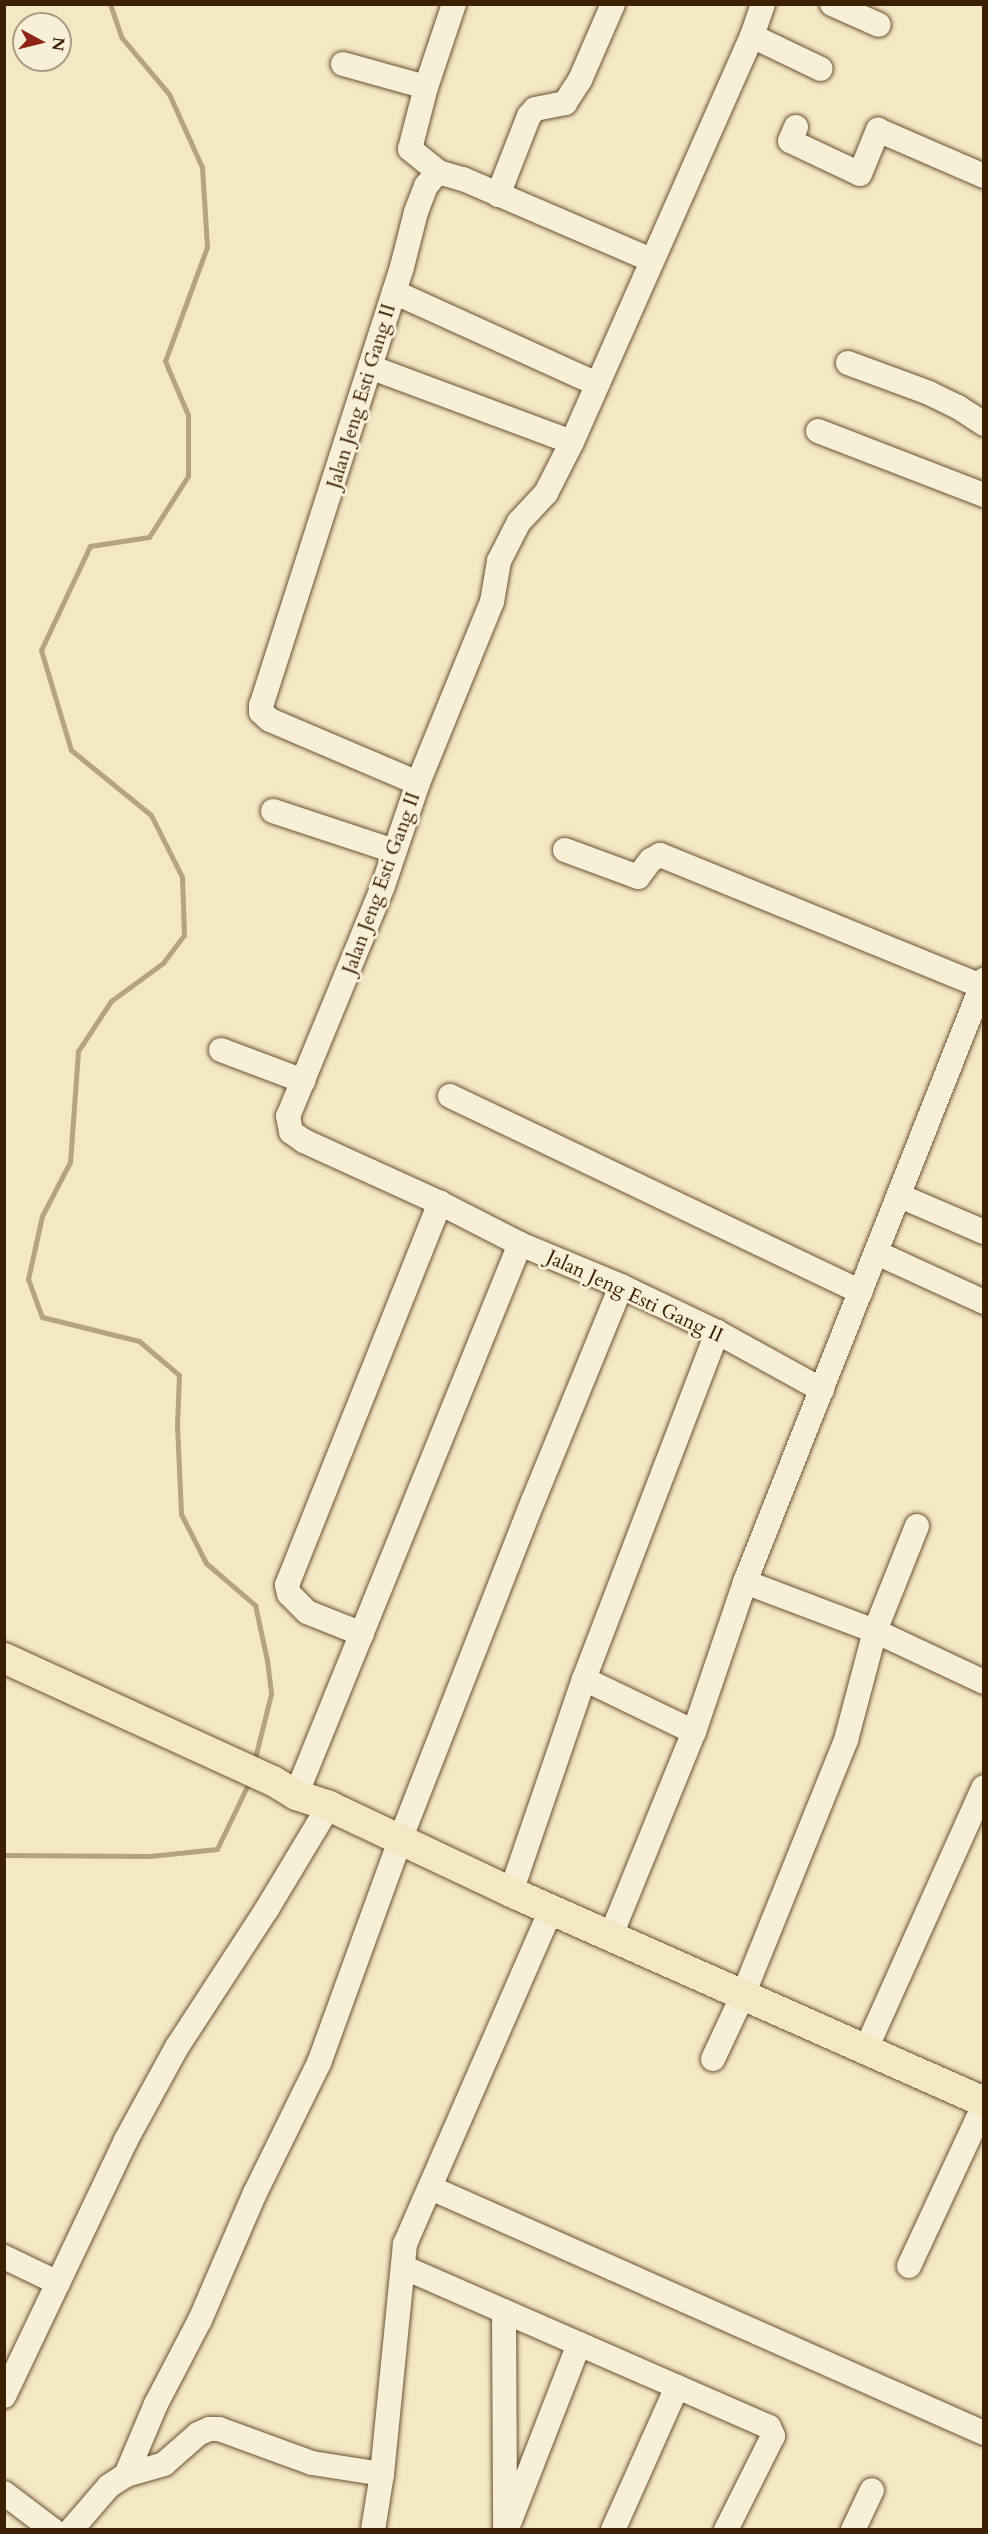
<!DOCTYPE html>
<style>
body{margin:0}
#map{position:relative;width:988px;height:2534px;overflow:hidden;background:#f4e7c4;font-family:Cardo,serif}
div>[style]{position:absolute}
.stream>*{height:5px;margin:-2.5px;padding:0 2.5px;transform-origin:2.5px;border-radius:2.5px;background:#b5a382}
.roads{filter:drop-shadow(0 0 2px #6a5233) drop-shadow(0 0 2px #6a5233)}
.minor>*{height:24px;margin:-12px;padding:0 12px;transform-origin:12px;border-radius:12px;background:#f8efd9}
.major>*{height:30px;margin:-15px;padding:0 15px;transform-origin:15px;border-radius:15px;background:#f4e7c4}
span{translate:-50% -50%;white-space:nowrap;text-align:center;line-height:1.15;-webkit-text-stroke:6px #f8efd9;paint-order:stroke}
.street-label{font-size:20px;color:#3c2003}
.frame{position:absolute;inset:0;border:6px solid #3c2003;pointer-events:none}
.north{position:absolute;left:12px;top:12px;width:60px;height:60px;box-sizing:border-box;background:#f8efd9;border:2px solid #ad9c83;border-radius:50%;rotate:97deg;font-size:16px;font-weight:700;line-height:24px;text-align:center;color:#3c2003}
.north::after{content:'';display:block;margin:auto;width:21px;height:27px;background:#8f2418;clip-path:polygon(50% 0,100% 100%,50% 72%,0 100%)}
</style>
<div id="map">
<div class="stream">
<i style="left:110px;top:4px;width:36px;rotate:71deg"></i>
<i style="left:122px;top:38px;width:73px;rotate:50deg"></i>
<i style="left:169px;top:94px;width:80px;rotate:65.7deg"></i>
<i style="left:202px;top:167px;width:80px;rotate:86.4deg"></i>
<i style="left:207px;top:247px;width:121px;rotate:110.2deg"></i>
<i style="left:165px;top:361px;width:59px;rotate:66.9deg"></i>
<i style="left:188px;top:415px;width:61px;rotate:90deg"></i>
<i style="left:188px;top:476px;width:72px;rotate:122.6deg"></i>
<i style="left:149px;top:537px;width:60px;rotate:171.3deg"></i>
<i style="left:90px;top:546px;width:115px;rotate:115.2deg"></i>
<i style="left:41px;top:650px;width:104px;rotate:73.3deg"></i>
<i style="left:71px;top:750px;width:103px;rotate:39.1deg"></i>
<i style="left:151px;top:815px;width:69px;rotate:63.4deg"></i>
<i style="left:182px;top:877px;width:58px;rotate:88deg"></i>
<i style="left:184px;top:935px;width:35px;rotate:127deg"></i>
<i style="left:163px;top:963px;width:64px;rotate:143.8deg"></i>
<i style="left:111px;top:1001px;width:60px;rotate:123.4deg"></i>
<i style="left:78px;top:1051px;width:111px;rotate:94.1deg"></i>
<i style="left:70px;top:1162px;width:61px;rotate:117.4deg"></i>
<i style="left:42px;top:1216px;width:65px;rotate:102.5deg"></i>
<i style="left:28px;top:1279px;width:40px;rotate:69.8deg"></i>
<i style="left:42px;top:1317px;width:100px;rotate:13.9deg"></i>
<i style="left:139px;top:1341px;width:52px;rotate:40.4deg"></i>
<i style="left:179px;top:1375px;width:50px;rotate:92.3deg"></i>
<i style="left:177px;top:1425px;width:89px;rotate:87.4deg"></i>
<i style="left:181px;top:1514px;width:55px;rotate:63deg"></i>
<i style="left:206px;top:1563px;width:65px;rotate:40.6deg"></i>
<i style="left:255px;top:1605px;width:56px;rotate:77.7deg"></i>
<i style="left:267px;top:1660px;width:34px;rotate:83deg"></i>
<i style="left:271px;top:1694px;width:70px;rotate:104deg"></i>
<i style="left:4px;top:1855px;width:146px;rotate:0.4deg"></i>
<i style="left:150px;top:1856px;width:67px;rotate:-6deg"></i>
<i style="left:217px;top:1849px;width:76px;rotate:-64.4deg"></i>
</div>
<div class="roads">
<div class="minor">
<i style="left:454px;top:4px;width:88px;rotate:108.6deg"></i>
<i style="left:426px;top:87px;width:64px;rotate:104.5deg"></i>
<i style="left:410px;top:149px;width:36px;rotate:39deg"></i>
<i style="left:438px;top:172px;width:18px;rotate:131deg"></i>
<i style="left:426px;top:186px;width:28px;rotate:111deg"></i>
<i style="left:416px;top:212px;width:57px;rotate:104.3deg"></i>
<i style="left:402px;top:267px;width:460px;rotate:107.8deg"></i>
<i style="left:261px;top:705px;width:7px;rotate:90deg"></i>
<i style="left:261px;top:712px;width:12px;rotate:42deg"></i>
<i style="left:270px;top:720px;width:161px;rotate:23.1deg"></i>
<i style="left:418px;top:783px;width:109px;rotate:108.8deg"></i>
<i style="left:383px;top:886px;width:249px;rotate:112.4deg"></i>
<i style="left:288px;top:1116px;width:16px;rotate:79deg"></i>
<i style="left:291px;top:1132px;width:16px;rotate:35deg"></i>
<i style="left:304px;top:1141px;width:149px;rotate:24.5deg"></i>
<i style="left:440px;top:1203px;width:90px;rotate:27.1deg"></i>
<i style="left:520px;top:1244px;width:109px;rotate:22.6deg"></i>
<i style="left:621px;top:1286px;width:106px;rotate:25.6deg"></i>
<i style="left:717px;top:1332px;width:120px;rotate:28.9deg"></i>
<i style="left:832px;top:4px;width:51px;rotate:24.1deg"></i>
<i style="left:752px;top:36px;width:76px;rotate:25.6deg"></i>
<i style="left:343px;top:64px;width:86px;rotate:15.5deg"></i>
<i style="left:796px;top:127px;width:15px;rotate:113deg"></i>
<i style="left:790px;top:141px;width:77px;rotate:25.2deg"></i>
<i style="left:860px;top:174px;width:48px;rotate:-67.8deg"></i>
<i style="left:878px;top:130px;width:116px;rotate:23.5deg"></i>
<i style="left:438px;top:172px;width:26px;rotate:16deg"></i>
<i style="left:463px;top:179px;width:205px;rotate:23.3deg"></i>
<i style="left:498px;top:195px;width:85px;rotate:-68.6deg"></i>
<i style="left:529px;top:116px;width:9px;rotate:-49deg"></i>
<i style="left:535px;top:109px;width:31px;rotate:-11deg"></i>
<i style="left:565px;top:103px;width:27px;rotate:-57deg"></i>
<i style="left:580px;top:80px;width:83px;rotate:-66.5deg"></i>
<i style="left:394px;top:292px;width:223px;rotate:24.4deg"></i>
<i style="left:848px;top:363px;width:86px;rotate:20.3deg"></i>
<i style="left:929px;top:393px;width:32px;rotate:26deg"></i>
<i style="left:958px;top:407px;width:31px;rotate:33deg"></i>
<i style="left:370px;top:367px;width:215px;rotate:20.4deg"></i>
<i style="left:572px;top:442px;width:444px;rotate:-66.1deg"></i>
<i style="left:752px;top:36px;width:34px;rotate:-71deg"></i>
<i style="left:818px;top:431px;width:178px;rotate:21.1deg"></i>
<i style="left:418px;top:783px;width:196px;rotate:-67.8deg"></i>
<i style="left:492px;top:602px;width:42px;rotate:-80.3deg"></i>
<i style="left:499px;top:561px;width:44px;rotate:-62.9deg"></i>
<i style="left:519px;top:522px;width:40px;rotate:-47deg"></i>
<i style="left:546px;top:493px;width:57px;rotate:-63deg"></i>
<i style="left:273px;top:811px;width:127px;rotate:18.3deg"></i>
<i style="left:565px;top:850px;width:78px;rotate:20.3deg"></i>
<i style="left:638px;top:877px;width:21px;rotate:-53deg"></i>
<i style="left:651px;top:860px;width:10px;rotate:-29deg"></i>
<i style="left:660px;top:855px;width:347px;rotate:22.2deg"></i>
<i style="left:221px;top:1050px;width:88px;rotate:20.7deg"></i>
<i style="left:450px;top:1096px;width:455px;rotate:25.5deg"></i>
<i style="left:900px;top:1196px;width:91px;rotate:23.2deg"></i>
<i style="left:877px;top:1253px;width:118px;rotate:24.6deg"></i>
<i style="left:745px;top:1582px;width:139px;rotate:20.7deg"></i>
<i style="left:875px;top:1631px;width:120px;rotate:25.1deg"></i>
<i style="left:362px;top:1634px;width:59px;rotate:-158.2deg"></i>
<i style="left:307px;top:1612px;width:25px;rotate:-135deg"></i>
<i style="left:289px;top:1594px;width:9px;rotate:-103deg"></i>
<i style="left:287px;top:1585px;width:412px;rotate:-68.2deg"></i>
<i style="left:584px;top:1679px;width:122px;rotate:25.7deg"></i>
<i style="left:296px;top:1795px;width:595px;rotate:-67.88deg"></i>
<i style="left:511px;top:1892px;width:225px;rotate:-71.1deg"></i>
<i style="left:584px;top:1679px;width:372px;rotate:-69deg"></i>
<i style="left:611px;top:1935px;width:219px;rotate:-67.8deg"></i>
<i style="left:694px;top:1732px;width:158px;rotate:-71.2deg"></i>
<i style="left:745px;top:1582px;width:648px;rotate:-68.35deg"></i>
<i style="left:866px;top:2049px;width:287px;rotate:-65.8deg"></i>
<i style="left:713px;top:2059px;width:71px;rotate:-64.9deg"></i>
<i style="left:743px;top:1995px;width:275px;rotate:-68deg"></i>
<i style="left:846px;top:1740px;width:113px;rotate:-75.1deg"></i>
<i style="left:875px;top:1631px;width:113px;rotate:-68.2deg"></i>
<i style="left:431px;top:2188px;width:605px;rotate:23.9deg"></i>
<i style="left:4px;top:2257px;width:60px;rotate:25.7deg"></i>
<i style="left:909px;top:2266px;width:178px;rotate:-65deg"></i>
<i style="left:403px;top:2267px;width:399px;rotate:23.6deg"></i>
<i style="left:769px;top:2427px;width:10px;rotate:66deg"></i>
<i style="left:773px;top:2436px;width:105px;rotate:116.6deg"></i>
<i style="left:504px;top:2311px;width:219px;rotate:89.7deg"></i>
<i style="left:4px;top:2396px;width:284px;rotate:-64.5deg"></i>
<i style="left:126px;top:2140px;width:106px;rotate:-61.3deg"></i>
<i style="left:177px;top:2047px;width:165px;rotate:-56.9deg"></i>
<i style="left:267px;top:1909px;width:120px;rotate:-59deg"></i>
<i style="left:126px;top:2475px;width:77px;rotate:-67.1deg"></i>
<i style="left:156px;top:2404px;width:95px;rotate:-62.4deg"></i>
<i style="left:200px;top:2320px;width:138px;rotate:-66.6deg"></i>
<i style="left:255px;top:2193px;width:145px;rotate:-63.8deg"></i>
<i style="left:319px;top:2063px;width:237px;rotate:-70deg"></i>
<i style="left:400px;top:1840px;width:364px;rotate:-68.6deg"></i>
<i style="left:533px;top:1501px;width:232px;rotate:-67.7deg"></i>
<i style="left:4px;top:2493px;width:61px;rotate:37.1deg"></i>
<i style="left:510px;top:2521px;width:190px;rotate:-68.7deg"></i>
<i style="left:71px;top:2530px;width:58px;rotate:-49.2deg"></i>
<i style="left:109px;top:2486px;width:20px;rotate:-33deg"></i>
<i style="left:126px;top:2475px;width:40px;rotate:-16deg"></i>
<i style="left:164px;top:2464px;width:45px;rotate:-41.4deg"></i>
<i style="left:198px;top:2434px;width:12px;rotate:-24deg"></i>
<i style="left:209px;top:2429px;width:10px"></i>
<i style="left:219px;top:2429px;width:99px;rotate:20.1deg"></i>
<i style="left:312px;top:2463px;width:71px;rotate:8.9deg"></i>
<i style="left:373px;top:2530px;width:57px;rotate:-80.9deg"></i>
<i style="left:382px;top:2474px;width:231px;rotate:-84.3deg"></i>
<i style="left:405px;top:2244px;width:365px;rotate:-66.4deg"></i>
<i style="left:613px;top:2530px;width:157px;rotate:-65.9deg"></i>
<i style="left:853px;top:2530px;width:44px;rotate:-64.6deg"></i>
</div>
<div class="major">
<i style="left:4px;top:1658px;width:296px;rotate:24.6deg"></i>
<i style="left:273px;top:1781px;width:27px;rotate:31deg"></i>
<i style="left:296px;top:1795px;width:35px;rotate:18deg"></i>
<i style="left:329px;top:1806px;width:201px;rotate:25.3deg"></i>
<i style="left:511px;top:1892px;width:518px;rotate:23.94deg"></i>
</div>
</div>
<div class="street-label">
<span style="left:361px;top:396px;rotate:-73deg">Jalan Jeng Esti Gang II</span>
<span style="left:381px;top:883px;rotate:-70deg">Jalan Jeng Esti Gang II</span>
<span style="left:635px;top:1296px;rotate:25deg">Jalan Jeng Esti Gang II</span>
</div>
<div class="frame"></div>
<div class="north">N</div>
</div>
